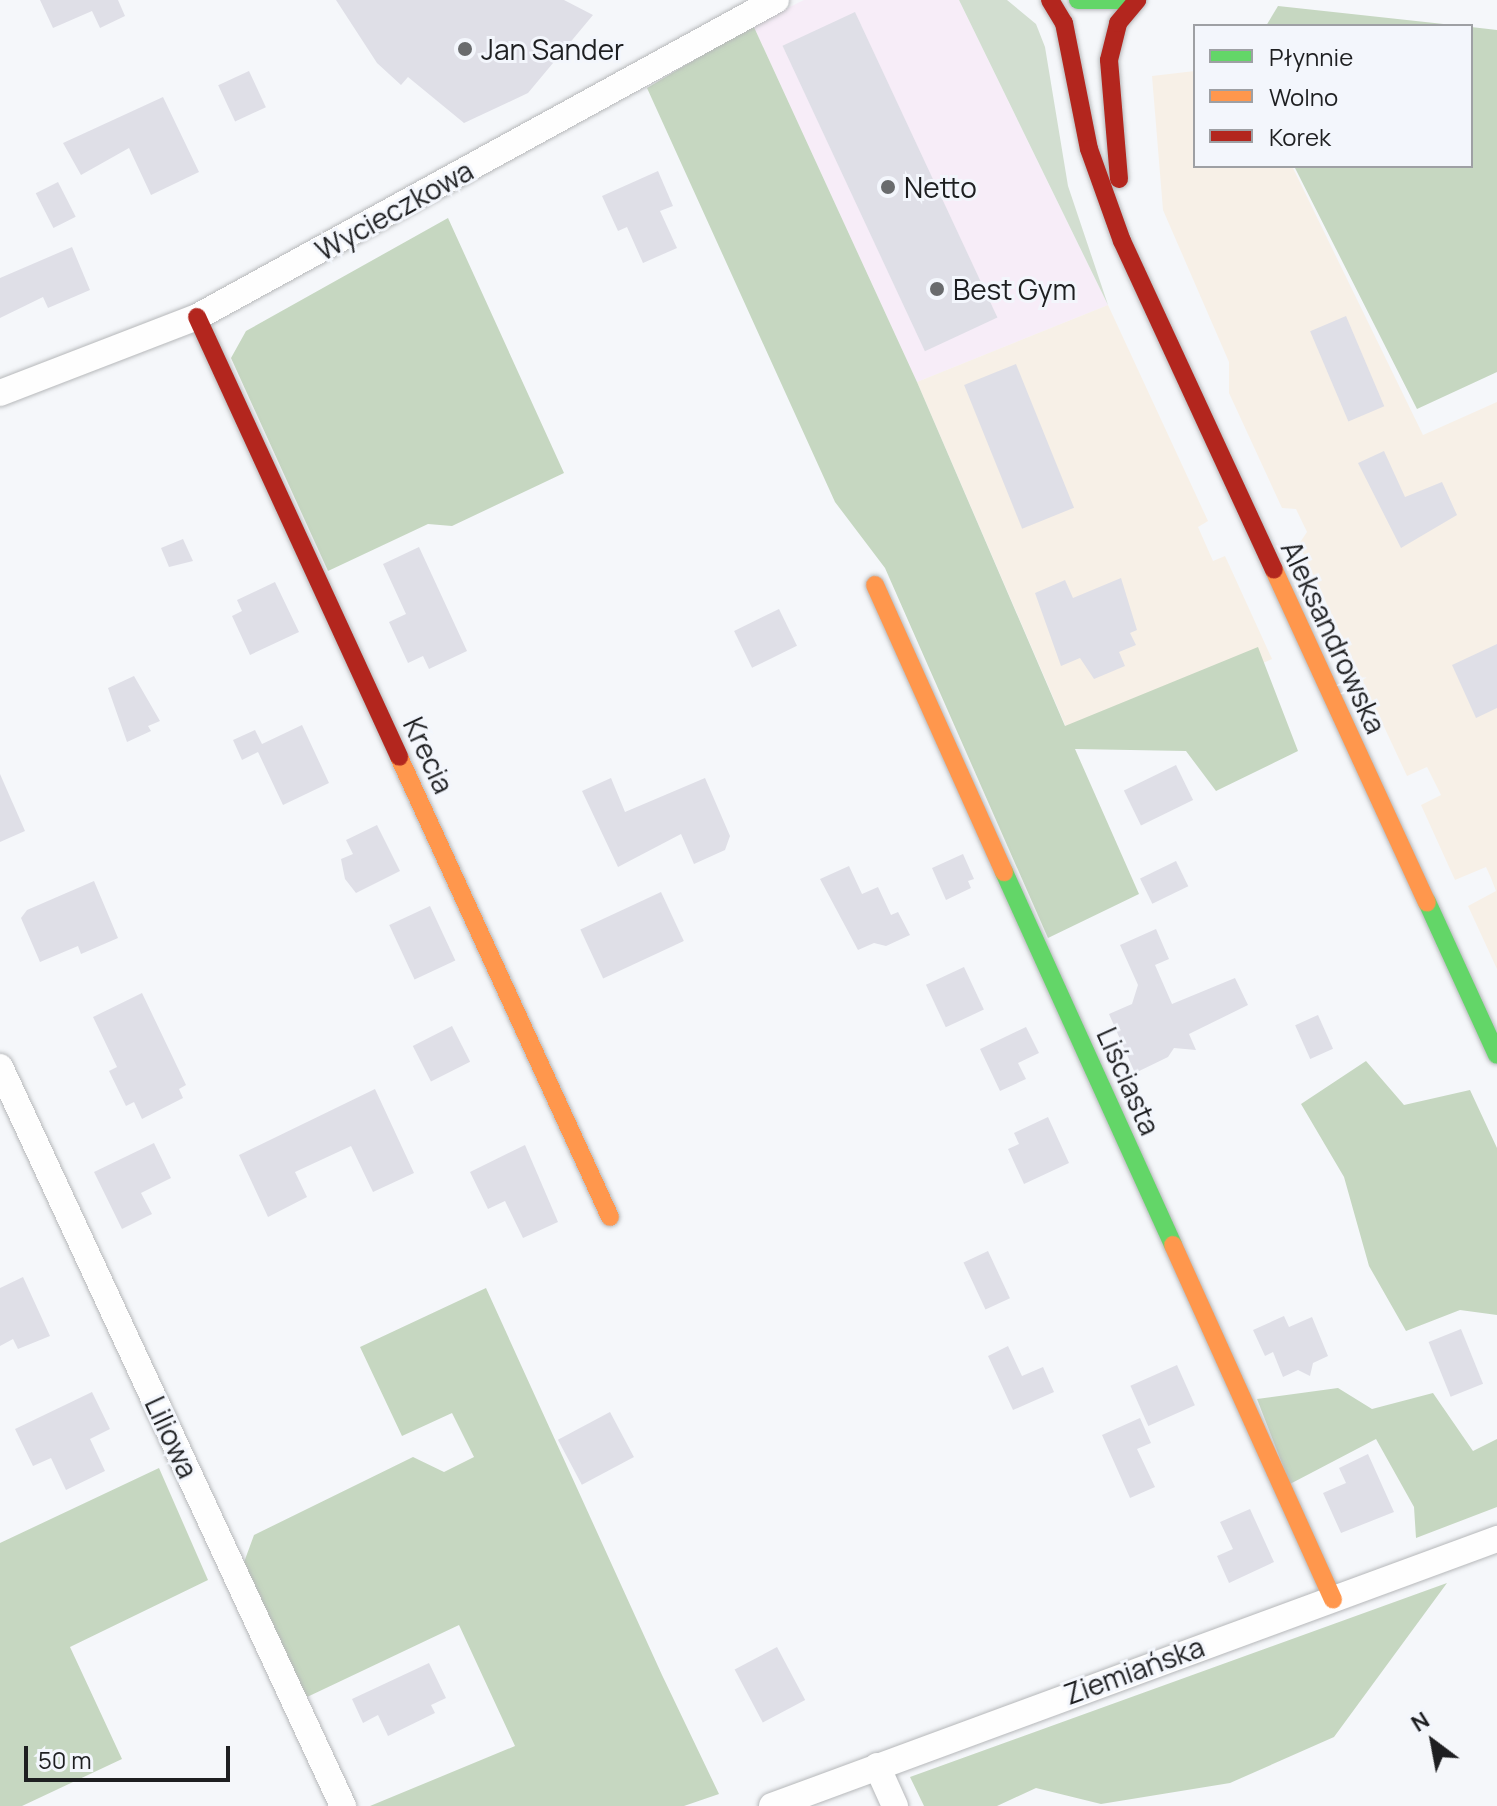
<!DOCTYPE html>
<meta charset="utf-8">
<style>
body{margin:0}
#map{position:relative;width:1497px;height:1806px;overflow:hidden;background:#f5f7fa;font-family:Manrope,sans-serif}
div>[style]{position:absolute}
.commercial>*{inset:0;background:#f7edf8}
.industrial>*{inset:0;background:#f7f0e7}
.green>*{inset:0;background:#d2ded0}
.forest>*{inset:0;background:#c6d7c1}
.building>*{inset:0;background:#dfdfe7;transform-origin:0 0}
.roads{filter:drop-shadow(0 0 2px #b6b8ba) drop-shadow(0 0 2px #b6b8ba)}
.street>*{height:26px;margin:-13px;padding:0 13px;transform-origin:13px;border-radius:13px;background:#fefefe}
.fast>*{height:18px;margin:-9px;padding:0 9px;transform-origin:9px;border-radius:9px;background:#63d668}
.slow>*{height:18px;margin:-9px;padding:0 9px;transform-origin:9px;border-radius:9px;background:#ff974d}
.jam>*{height:18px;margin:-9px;padding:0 9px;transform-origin:9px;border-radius:9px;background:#b3261e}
.dots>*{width:22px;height:22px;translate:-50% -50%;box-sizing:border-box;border:4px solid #f3f6fc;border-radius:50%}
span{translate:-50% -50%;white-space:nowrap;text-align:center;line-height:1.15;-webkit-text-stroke:6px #f3f6fc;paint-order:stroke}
.poi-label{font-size:28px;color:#1e1f21}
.left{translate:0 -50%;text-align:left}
.street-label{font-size:28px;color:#1e1f21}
.legend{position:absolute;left:1193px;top:24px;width:280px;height:144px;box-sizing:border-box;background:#f3f6fc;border:2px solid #9ea0a4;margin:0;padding:10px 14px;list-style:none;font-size:24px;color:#1e1f21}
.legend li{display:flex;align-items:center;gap:16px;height:40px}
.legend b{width:40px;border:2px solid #9ea0a4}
.north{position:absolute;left:1393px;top:1702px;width:80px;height:80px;-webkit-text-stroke:6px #f3f6fc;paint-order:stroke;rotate:328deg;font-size:22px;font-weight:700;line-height:32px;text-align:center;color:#1e1f21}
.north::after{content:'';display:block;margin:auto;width:28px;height:36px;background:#1e1f21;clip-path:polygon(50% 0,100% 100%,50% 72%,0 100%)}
.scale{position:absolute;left:24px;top:1746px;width:206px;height:36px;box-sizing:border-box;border:4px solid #1e1f21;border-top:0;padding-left:10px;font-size:24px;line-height:28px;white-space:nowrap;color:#1e1f21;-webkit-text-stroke:6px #f3f6fc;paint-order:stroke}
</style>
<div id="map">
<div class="commercial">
<i style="clip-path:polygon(804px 0,959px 0,1108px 305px,917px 382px,753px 25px)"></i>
</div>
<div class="industrial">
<i style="clip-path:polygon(1195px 71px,1195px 166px,1292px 166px,1423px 435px,1497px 402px,1497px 969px,1468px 906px,1496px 891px,1491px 878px,1486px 867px,1455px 880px,1421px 805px,1441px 795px,1427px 767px,1407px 776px,1299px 544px,1307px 532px,1296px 509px,1282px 508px,1229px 393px,1229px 362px,1163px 210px,1152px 76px)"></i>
<i style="clip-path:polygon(1108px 305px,1208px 521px,1198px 527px,1213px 561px,1225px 556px,1272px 659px,1075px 748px,917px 382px)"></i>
</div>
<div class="green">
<i style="clip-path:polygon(959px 0,1007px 0,1036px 24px,1045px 47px,1068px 186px,1108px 305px)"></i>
</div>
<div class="forest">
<i style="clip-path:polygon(1278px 6px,1462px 26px,1266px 26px)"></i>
<i style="clip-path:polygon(753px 25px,917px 382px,1065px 726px,1258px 647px,1298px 751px,1216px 791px,1186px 751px,1075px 749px,1139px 894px,1048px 938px,885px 568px,835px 502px,647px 88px)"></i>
<i style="clip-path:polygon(1471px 27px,1497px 30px,1497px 372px,1417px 409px,1294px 166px,1471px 166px)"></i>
<i style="clip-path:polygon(448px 218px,564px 473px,452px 526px,428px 524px,328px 571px,231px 358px,246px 331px)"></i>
<i style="clip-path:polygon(1366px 1061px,1404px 1105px,1470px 1090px,1497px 1148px,1497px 1315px,1460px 1310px,1406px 1331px,1369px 1266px,1344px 1177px,1301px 1104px)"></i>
<i style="clip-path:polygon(486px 1288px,662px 1675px,719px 1794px,684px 1806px,370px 1806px,515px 1746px,459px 1625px,305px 1698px,243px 1565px,254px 1535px,413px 1457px,444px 1472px,474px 1457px,452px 1413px,402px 1436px,360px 1347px)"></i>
<i style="clip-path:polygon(1338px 1388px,1372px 1409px,1433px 1393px,1473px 1451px,1497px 1439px,1497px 1507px,1416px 1538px,1414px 1507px,1376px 1439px,1290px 1484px,1257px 1399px)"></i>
<i style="clip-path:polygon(159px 1468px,208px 1580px,70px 1647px,122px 1759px,22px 1806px,0 1806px,0 1543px)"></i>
<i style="clip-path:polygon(1447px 1583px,1334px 1737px,1230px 1783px,1101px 1804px,1036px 1788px,997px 1806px,924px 1806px,910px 1777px)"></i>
</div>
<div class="building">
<i style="clip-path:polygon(40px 0,118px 0,125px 16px,100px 28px,92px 11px,53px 28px)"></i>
<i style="clip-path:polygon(336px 0,564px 0,593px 15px,528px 93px,464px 123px,408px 77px,401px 85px,377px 63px)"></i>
<i style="left:855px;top:12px;width:337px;height:80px;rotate:65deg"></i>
<i style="left:249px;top:71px;width:40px;height:34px;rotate:65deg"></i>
<i style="clip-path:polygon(163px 97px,199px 172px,151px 195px,129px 148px,81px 175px,63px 143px)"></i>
<i style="clip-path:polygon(658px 171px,673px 206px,660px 211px,677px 248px,643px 263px,627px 227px,618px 231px,602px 196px)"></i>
<i style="left:58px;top:182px;width:39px;height:25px;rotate:63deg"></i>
<i style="clip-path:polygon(72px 247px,90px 290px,48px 308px,43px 297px,0 318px,0 278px)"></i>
<i style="left:1346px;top:316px;width:98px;height:39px;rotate:67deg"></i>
<i style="left:1016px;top:364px;width:155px;height:56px;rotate:68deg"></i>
<i style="clip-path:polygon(1384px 451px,1405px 497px,1442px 482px,1457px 515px,1401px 548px,1358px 463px)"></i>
<i style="clip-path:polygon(183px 539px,193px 561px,169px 567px,161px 548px)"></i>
<i style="clip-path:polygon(419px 547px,467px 651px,429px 669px,423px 656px,408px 663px,389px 622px,406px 614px,383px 564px)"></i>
<i style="clip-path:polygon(1121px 578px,1137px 630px,1130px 633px,1136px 645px,1119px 652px,1125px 666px,1094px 679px,1080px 658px,1061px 666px,1035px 593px,1065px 580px,1073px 598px)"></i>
<i style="clip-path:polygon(275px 582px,299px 632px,250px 655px,232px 616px,242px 611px,237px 600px)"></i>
<i style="left:779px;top:609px;width:41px;height:50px;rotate:64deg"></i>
<i style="clip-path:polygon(1497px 644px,1497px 708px,1476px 718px,1452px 665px)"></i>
<i style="clip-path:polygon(134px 676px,160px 721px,148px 726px,151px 731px,127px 742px,108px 688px)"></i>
<i style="clip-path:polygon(302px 725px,329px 783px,283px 805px,258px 752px,242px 760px,233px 740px,255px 730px,262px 744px)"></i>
<i style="left:1176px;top:765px;width:39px;height:58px;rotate:64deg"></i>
<i style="clip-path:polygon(0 774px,25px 831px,0 842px)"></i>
<i style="clip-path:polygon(611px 778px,625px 812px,705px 778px,730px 836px,725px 850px,694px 864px,681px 834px,618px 867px,582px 791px)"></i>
<i style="clip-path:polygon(377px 825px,400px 871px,356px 893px,345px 879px,341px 859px,353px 854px,346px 840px)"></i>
<i style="clip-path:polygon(963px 854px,974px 879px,968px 881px,971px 888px,946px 900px,932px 868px)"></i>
<i style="left:1176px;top:861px;width:28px;height:40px;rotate:64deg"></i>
<i style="clip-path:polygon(849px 866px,862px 894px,878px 887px,891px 915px,898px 912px,910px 935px,886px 946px,874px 943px,858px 950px,820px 879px)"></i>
<i style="clip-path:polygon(94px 881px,118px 938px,81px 954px,78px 946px,40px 962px,21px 918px,27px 910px)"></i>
<i style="left:661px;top:892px;width:54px;height:89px;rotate:65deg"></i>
<i style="left:430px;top:906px;width:60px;height:45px;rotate:65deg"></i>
<i style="clip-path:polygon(1156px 929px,1169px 959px,1155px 965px,1172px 1004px,1235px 978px,1248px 1005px,1189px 1034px,1196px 1050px,1174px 1048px,1168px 1057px,1135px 1073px,1109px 1014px,1132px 1004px,1138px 985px,1120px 945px)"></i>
<i style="left:964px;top:967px;width:47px;height:42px;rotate:65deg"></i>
<i style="clip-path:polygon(142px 993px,186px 1085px,179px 1089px,183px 1098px,142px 1119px,134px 1102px,126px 1106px,109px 1071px,117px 1067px,93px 1017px)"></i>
<i style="left:1318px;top:1015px;width:37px;height:25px;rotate:66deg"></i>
<i style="left:452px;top:1026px;width:40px;height:44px;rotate:63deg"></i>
<i style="clip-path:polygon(1026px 1027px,1039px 1053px,1018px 1063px,1026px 1079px,1000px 1091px,980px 1049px)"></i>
<i style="clip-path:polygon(375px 1089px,414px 1173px,373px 1192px,351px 1146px,295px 1172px,307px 1197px,268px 1217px,239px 1155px)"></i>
<i style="clip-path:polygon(1048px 1117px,1069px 1163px,1024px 1184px,1008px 1149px,1019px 1144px,1014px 1133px)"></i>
<i style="clip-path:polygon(154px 1143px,171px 1178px,141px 1193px,152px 1214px,122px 1229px,94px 1172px)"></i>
<i style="clip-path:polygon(525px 1145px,558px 1222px,523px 1238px,505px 1201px,488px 1209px,470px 1172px)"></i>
<i style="left:988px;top:1251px;width:52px;height:27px;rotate:65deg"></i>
<i style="clip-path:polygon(23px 1277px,50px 1336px,18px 1349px,13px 1339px,0 1346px,0 1288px)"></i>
<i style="clip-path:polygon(1284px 1316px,1289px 1327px,1312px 1317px,1328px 1356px,1313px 1363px,1310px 1376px,1298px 1370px,1283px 1377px,1273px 1352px,1265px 1356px,1253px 1330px)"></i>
<i style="left:1461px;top:1329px;width:59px;height:35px;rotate:68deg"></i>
<i style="clip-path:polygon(1008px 1346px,1022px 1376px,1043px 1367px,1054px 1392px,1013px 1410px,988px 1356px)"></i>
<i style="left:1177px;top:1365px;width:44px;height:51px;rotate:66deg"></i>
<i style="clip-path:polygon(92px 1392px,110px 1429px,90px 1439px,105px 1471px,66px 1490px,51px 1458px,33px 1466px,15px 1429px)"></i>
<i style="left:610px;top:1412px;width:51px;height:59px;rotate:62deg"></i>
<i style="clip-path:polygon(1140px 1418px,1151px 1443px,1137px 1449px,1155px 1487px,1130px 1498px,1102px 1435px)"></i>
<i style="clip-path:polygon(1368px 1454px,1394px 1512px,1341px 1533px,1323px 1493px,1346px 1483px,1339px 1468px)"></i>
<i style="clip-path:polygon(1250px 1509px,1274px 1562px,1229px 1583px,1217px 1556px,1233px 1549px,1220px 1522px)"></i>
<i style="left:777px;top:1647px;width:60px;height:48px;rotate:62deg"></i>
<i style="clip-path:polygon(429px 1663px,446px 1698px,431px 1705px,435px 1713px,388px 1736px,378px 1715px,363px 1723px,352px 1699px)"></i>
</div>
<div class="roads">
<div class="street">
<i style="left:0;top:393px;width:211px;rotate:-21.1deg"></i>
<i style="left:197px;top:317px;width:660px;rotate:-28.7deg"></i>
<i style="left:0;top:1067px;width:815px;rotate:65.1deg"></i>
<i style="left:877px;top:1766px;width:44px;rotate:65.8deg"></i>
<i style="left:772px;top:1806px;width:773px;rotate:-20.22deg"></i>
</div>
<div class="fast">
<i style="left:1078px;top:0;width:43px"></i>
<i style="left:1004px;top:872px;width:409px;rotate:65.6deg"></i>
<i style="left:1427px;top:902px;width:168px;rotate:65.4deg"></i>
</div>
<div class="slow">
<i style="left:1274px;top:570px;width:366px;rotate:65.3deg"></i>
<i style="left:875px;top:585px;width:315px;rotate:65.8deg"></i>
<i style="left:399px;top:757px;width:506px;rotate:65.36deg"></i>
<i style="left:1173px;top:1245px;width:389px;rotate:65.7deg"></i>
</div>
<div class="jam">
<i style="left:1050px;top:0;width:27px;rotate:59deg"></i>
<i style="left:1064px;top:23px;width:128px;rotate:78.8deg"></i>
<i style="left:1089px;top:149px;width:98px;rotate:70.3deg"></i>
<i style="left:1122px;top:241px;width:362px;rotate:65.2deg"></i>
<i style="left:1119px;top:179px;width:119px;rotate:-94.8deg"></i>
<i style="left:1109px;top:60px;width:38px;rotate:-76deg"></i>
<i style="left:1118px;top:23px;width:30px;rotate:-50deg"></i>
<i style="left:197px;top:317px;width:484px;rotate:65.3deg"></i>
</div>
</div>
<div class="dots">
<i style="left:465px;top:49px;background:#696b6d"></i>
<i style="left:888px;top:187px;background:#696b6d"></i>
<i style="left:937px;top:289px;background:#696b6d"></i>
</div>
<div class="poi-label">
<span class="left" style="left:481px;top:49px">Jan Sander</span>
<span class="left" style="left:904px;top:187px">Netto</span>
<span class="left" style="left:953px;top:289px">Best Gym</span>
</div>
<div class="street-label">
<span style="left:394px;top:210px;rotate:-29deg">Wycieczkowa</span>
<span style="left:1334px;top:637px;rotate:65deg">Aleksandrowska</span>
<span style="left:429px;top:755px;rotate:65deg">Krecia</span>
<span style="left:1129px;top:1081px;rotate:66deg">Liściasta</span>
<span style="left:172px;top:1437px;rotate:65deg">Liliowa</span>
<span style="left:1134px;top:1670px;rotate:-20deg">Ziemiańska</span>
</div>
<ul class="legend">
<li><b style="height:10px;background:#63d668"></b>Płynnie</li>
<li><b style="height:10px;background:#ff974d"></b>Wolno</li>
<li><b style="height:10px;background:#b3261e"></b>Korek</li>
</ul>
<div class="north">N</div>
<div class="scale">50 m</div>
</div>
